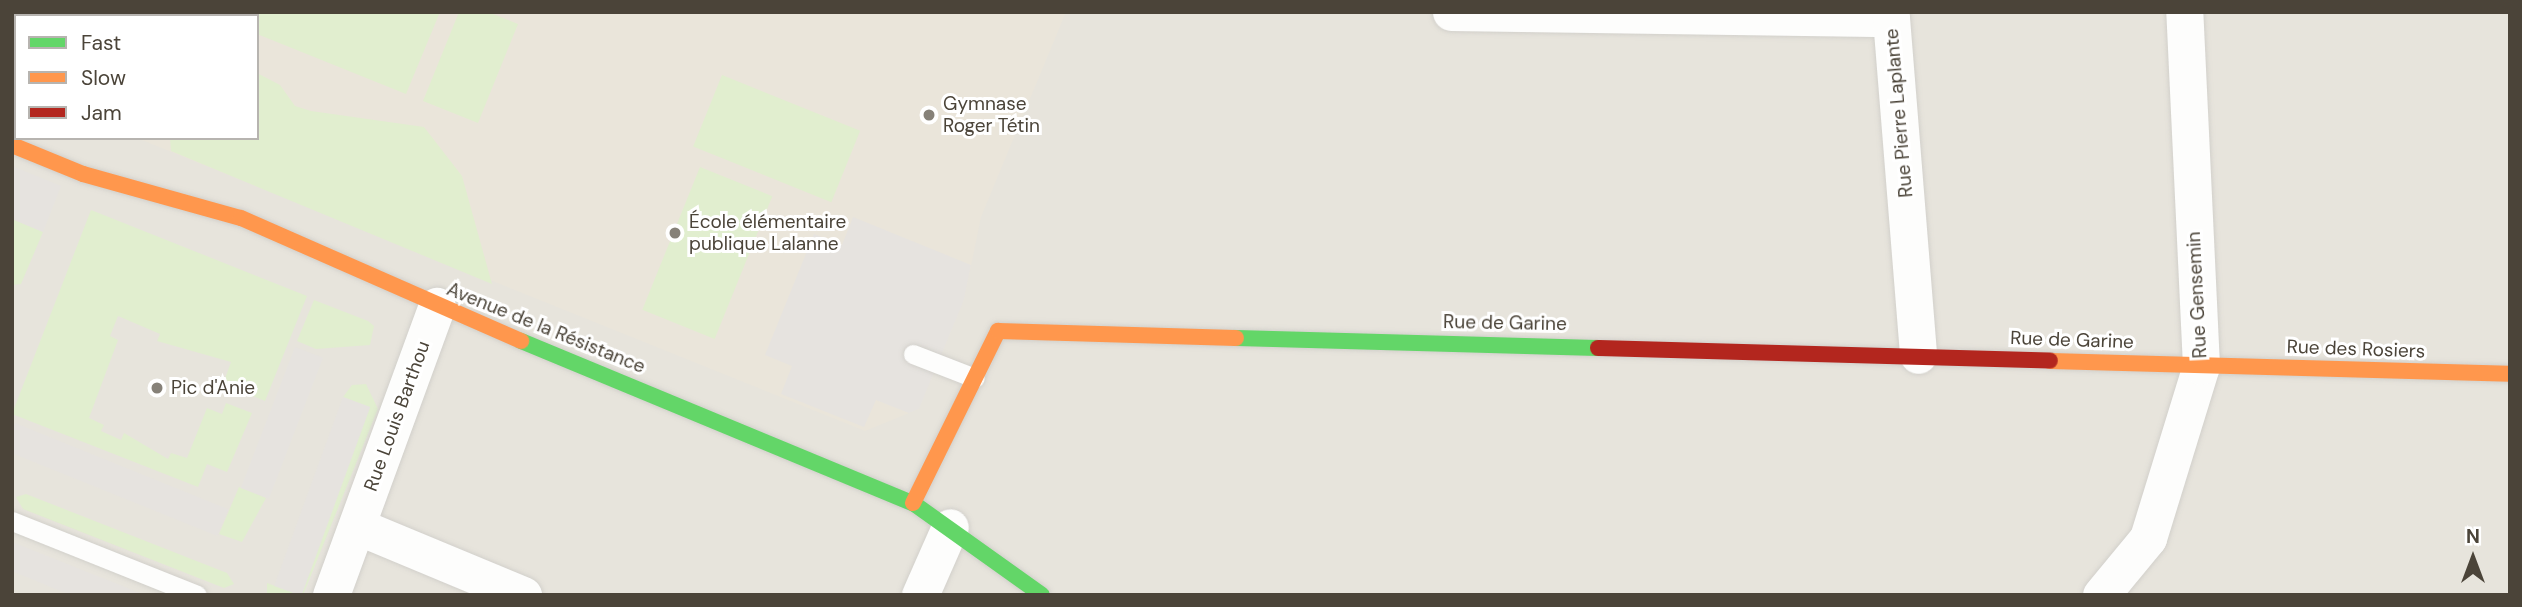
<!DOCTYPE html>
<meta charset="utf-8">
<style>
body{margin:0}
#map{position:relative;width:2522px;height:607px;overflow:hidden;background:#f4f2ee;font-family:"DM Sans",sans-serif}
div>[style]{position:absolute}
.residential>*{inset:0;background:#e7e4dc}
.education>*{inset:0;background:#eae5da}
.green>*{inset:0;background:#e1eecf;transform-origin:0 0}
.parking>*{inset:0;background:#e6e3df;transform-origin:0 0}
.roads{filter:drop-shadow(0 0 2px #d2d0cb) drop-shadow(0 0 2px #d2d0cb)}
.lane>*{height:19px;margin:-9.5px;padding:0 9.5px;transform-origin:9.5px;border-radius:9.5px;background:#fdfdfc}
.street>*{height:37px;margin:-18.5px;padding:0 18.5px;transform-origin:18.5px;border-radius:18.5px;background:#fdfdfc}
.fast>*{height:16px;margin:-8px;padding:0 8px;transform-origin:8px;border-radius:8px;background:#63d668}
.slow>*{height:16px;margin:-8px;padding:0 8px;transform-origin:8px;border-radius:8px;background:#ff974d}
.jam>*{height:16px;margin:-8px;padding:0 8px;transform-origin:8px;border-radius:8px;background:#b3261e}
.dots>*{width:19px;height:19px;translate:-50% -50%;box-sizing:border-box;border:4px solid #fff;border-radius:50%}
span{translate:-50% -50%;white-space:nowrap;text-align:center;line-height:1.15;-webkit-text-stroke:6px #fff;paint-order:stroke}
.poi-label{font-size:19px;color:#4b4439}
.left{translate:0 -50%;text-align:left}
.street-label{font-size:19px;color:#4b4439}
.frame{position:absolute;inset:0;border:14px solid #4b4439;pointer-events:none}
.legend{position:absolute;left:14px;top:14px;width:245px;height:126px;box-sizing:border-box;background:#fff;border:2px solid #b7b4b0;margin:0;padding:9px 12px;list-style:none;font-size:21px;color:#4b4439}
.legend li{display:flex;align-items:center;gap:14px;height:35px}
.legend b{width:35px;border:2px solid #b7b4b0}
.north{position:absolute;left:2438px;top:523px;width:70px;height:70px;-webkit-text-stroke:5px #fff;paint-order:stroke;rotate:0deg;font-size:19px;font-weight:700;line-height:28px;text-align:center;color:#4b4439}
.north::after{content:'';display:block;margin:auto;width:24px;height:32px;background:#4b4439;clip-path:polygon(50% 0,100% 100%,50% 72%,0 100%)}
</style>
<div id="map">
<div class="residential">
<i style="clip-path:polygon(evenodd,12px 12px,2510px 12px,2510px 595px,12px 595px,12px 12px,16px 16px,257px 16px,257px 138px,16px 138px,16px 16px)"></i>
</div>
<div class="education">
<i style="clip-path:polygon(12px 12px,1066px 12px,981px 217px,964px 300px,919px 409px,865px 431px,137px 138px,257px 138px,257px 16px,16px 16px,16px 89px)"></i>
</div>
<div class="green">
<i style="clip-path:polygon(221px 12px,440px 12px,406px 94px,257px 34px,257px 16px)"></i>
<i style="clip-path:polygon(459px 12px,488px 12px,518px 24px,478px 123px,423px 101px)"></i>
<i style="clip-path:polygon(257px 73px,280px 85px,295px 106px,311px 111px,424px 127px,462px 176px,492px 284px,171px 151px,170px 138px,257px 138px)"></i>
<i style="left:722px;top:75px;width:149px;height:77px;rotate:22deg"></i>
<i style="left:700px;top:167px;width:78px;height:154px;rotate:22deg"></i>
<i style="clip-path:polygon(91px 210px,307px 296px,265px 401px,223px 384px,231px 362px,157px 341px,160px 334px,118px 316px,110px 336px,118px 340px,89px 418px,104px 425px,101px 431px,121px 440px,124px 433px,168px 459px,171px 453px,187px 458px,207px 408px,222px 414px,226px 403px,252px 413px,227px 472px,207px 464px,198px 487px,12px 414px)"></i>
<i style="clip-path:polygon(12px 219px,43px 232px,21px 284px,12px 285px)"></i>
<i style="clip-path:polygon(314px 300px,368px 321px,374px 326px,370px 345px,316px 349px,297px 341px)"></i>
<i style="clip-path:polygon(366px 384px,378px 409px,303px 595px,267px 595px,267px 583px,294px 593px,369px 407px,343px 397px,352px 385px)"></i>
<i style="clip-path:polygon(239px 487px,266px 498px,242px 542px,219px 534px)"></i>
<i style="clip-path:polygon(26px 494px,227px 573px,234px 584px,224px 588px,23px 509px,16px 497px)"></i>
</div>
<div class="parking">
<i style="clip-path:polygon(12px 166px,61px 186px,43px 232px,12px 219px)"></i>
<i style="clip-path:polygon(853px 217px,971px 265px,964px 300px,919px 409px,909px 413px,876px 400px,864px 427px,781px 394px,792px 366px,765px 355px,814px 234px,842px 245px)"></i>
<i style="left:295px;top:347px;width:30px;height:151px;rotate:21deg"></i>
<i style="left:343px;top:397px;width:29px;height:201px;rotate:20deg"></i>
<i style="left:15px;top:423px;width:230px;height:29px;rotate:22deg"></i>
<i style="clip-path:polygon(12px 542px,145px 595px,70px 595px,12px 571px)"></i>
</div>
<div class="roads">
<div class="lane">
<i style="left:913px;top:354px;width:66px;rotate:21.2deg"></i>
<i style="left:12px;top:521px;width:199px;rotate:21.8deg"></i>
</div>
<div class="street">
<i style="left:1451px;top:12px;width:440px;rotate:0.8deg"></i>
<i style="left:1891px;top:18px;width:338px;rotate:85.4deg"></i>
<i style="left:357px;top:526px;width:180px;rotate:22.6deg"></i>
<i style="left:331px;top:595px;width:308px;rotate:-69.9deg"></i>
<i style="left:920px;top:595px;width:74px;rotate:-66.2deg"></i>
<i style="left:2101px;top:595px;width:74px;rotate:-50.5deg"></i>
<i style="left:2148px;top:538px;width:180px;rotate:-72.9deg"></i>
<i style="left:2201px;top:366px;width:354px;rotate:-92.7deg"></i>
</div>
<div class="fast">
<i style="left:1236px;top:338px;width:362px;rotate:1.6deg"></i>
<i style="left:521px;top:341px;width:424px;rotate:22.5deg"></i>
<i style="left:913px;top:503px;width:158px;rotate:35.5deg"></i>
</div>
<div class="slow">
<i style="left:12px;top:145px;width:77px;rotate:22.2deg"></i>
<i style="left:83px;top:174px;width:164px;rotate:15.6deg"></i>
<i style="left:241px;top:218px;width:306px;rotate:23.7deg"></i>
<i style="left:2050px;top:361px;width:460px;rotate:1.6deg"></i>
<i style="left:913px;top:503px;width:192px;rotate:-63.7deg"></i>
<i style="left:998px;top:331px;width:238px;rotate:1.7deg"></i>
</div>
<div class="jam">
<i style="left:1598px;top:348px;width:452px;rotate:1.6deg"></i>
</div>
</div>
<div class="dots">
<i style="left:929px;top:115px;background:#868178"></i>
<i style="left:675px;top:233px;background:#868178"></i>
<i style="left:157px;top:388px;background:#868178"></i>
</div>
<div class="poi-label">
<span class="left" style="left:943px;top:115px">Gymnase<br>Roger Tétin</span>
<span class="left" style="left:689px;top:233px">École élémentaire<br>publique Lalanne</span>
<span class="left" style="left:171px;top:388px">Pic d'Anie</span>
</div>
<div class="street-label">
<span style="left:1899px;top:113px;rotate:-95deg">Rue Pierre Laplante</span>
<span style="left:2197px;top:295px;rotate:-93deg">Rue Gensemin</span>
<span style="left:1505px;top:323px;rotate:1deg">Rue de Garine</span>
<span style="left:546px;top:328px;rotate:22deg">Avenue de la Résistance</span>
<span style="left:2072px;top:340px;rotate:2deg">Rue de Garine</span>
<span style="left:2356px;top:349px;rotate:2deg">Rue des Rosiers</span>
<span style="left:397px;top:416px;rotate:-70deg">Rue Louis Barthou</span>
</div>
<div class="frame"></div>
<ul class="legend">
<li><b style="height:9px;background:#63d668"></b>Fast</li>
<li><b style="height:9px;background:#ff974d"></b>Slow</li>
<li><b style="height:9px;background:#b3261e"></b>Jam</li>
</ul>
<div class="north">N</div>
</div>
